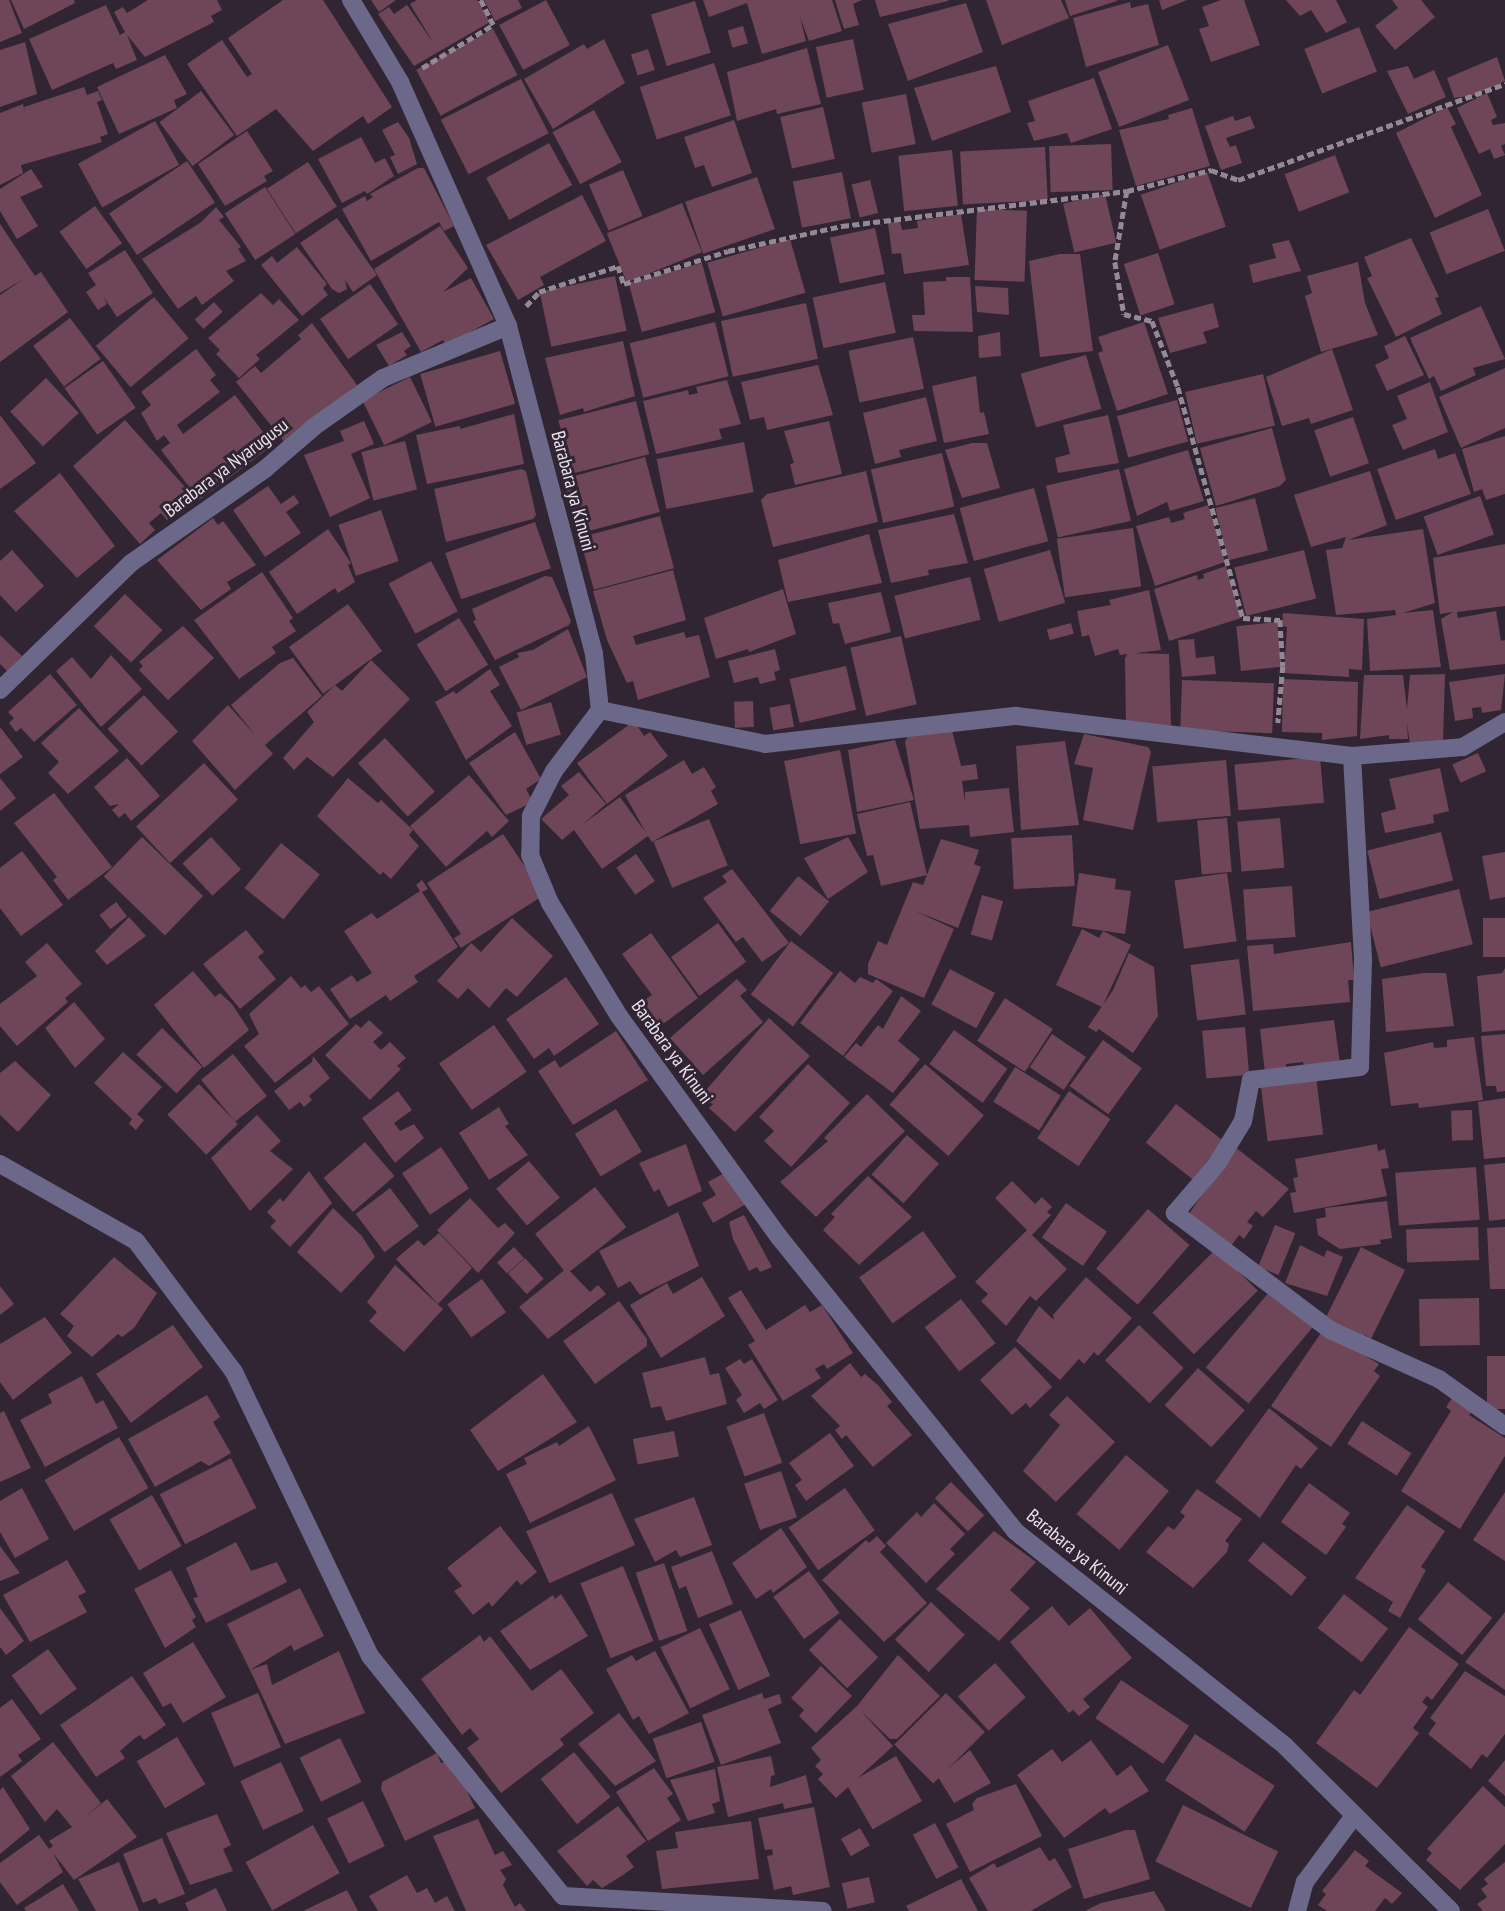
<!DOCTYPE html>
<style>
body{margin:0}
#map{position:relative;width:1505px;height:1911px;overflow:hidden;background:#312533;font-family:"PT Sans Narrow",sans-serif}
div>[style]{position:absolute}
.building>*{inset:0;background:#6e4657;transform-origin:0 0}
.path>*{height:4.5px;margin-top:-2.25px;transform-origin:0;background:repeating-linear-gradient(90deg,#928994 0 7px,transparent 0 10.5px)}
.street>*{height:18px;margin:-9px;padding:0 9px;transform-origin:9px;border-radius:9px;background:#6c688a}
span{translate:-50% -50%;white-space:nowrap;text-align:center;line-height:1.15;-webkit-text-stroke:6px #312533;paint-order:stroke}
.street-label{font-size:19px;color:#ebe3ed}
</style>
<div id="map">
<div class="building">
<i style="clip-path:polygon(0 0,9px 0,22px 33px,0 42px)"></i>
<i style="clip-path:polygon(11px 0,74px 0,75px 3px,24px 29px)"></i>
<i style="clip-path:polygon(148px 0,217px 0,222px 10px,211px 16px,214px 22px,145px 57px,127px 35px,137px 60px,116px 69px,113px 63px,52px 90px,29px 39px,106px 5px,120px 35px,125px 32px,114px 12px,123px 7px,127px 13px)"></i>
<i style="clip-path:polygon(283px 0,323px 0,392px 107px,368px 124px,363px 116px,313px 151px,276px 109px,237px 136px,187px 64px,222px 40px,247px 77px,252px 74px,228px 38px)"></i>
<i style="clip-path:polygon(371px 0,396px 0,379px 12px)"></i>
<i style="clip-path:polygon(417px 0,477px 0,490px 22px,414px 66px,378px 14px,389px 7px,394px 14px,407px 5px,434px 44px,410px 4px)"></i>
<i style="clip-path:polygon(484px 0,518px 0,522px 8px,495px 21px)"></i>
<i style="left:546px;top:0;width:51px;height:53px;rotate:62deg"></i>
<i style="clip-path:polygon(703px 0,832px 0,842px 31px,809px 41px,800px 17px,806px 41px,762px 54px,747px 3px,709px 17px)"></i>
<i style="clip-path:polygon(835px 0,862px 0,853px 4px,859px 25px,844px 29px)"></i>
<i style="clip-path:polygon(875px 0,948px 0,948px 1px,880px 17px)"></i>
<i style="clip-path:polygon(986px 0,1061px 0,1069px 18px,1002px 45px)"></i>
<i style="clip-path:polygon(1065px 0,1117px 0,1117px 1px,1070px 16px)"></i>
<i style="clip-path:polygon(1159px 0,1187px 0,1162px 10px)"></i>
<i style="clip-path:polygon(1221px 0,1244px 0,1260px 45px,1211px 62px,1199px 29px,1209px 26px,1202px 7px)"></i>
<i style="clip-path:polygon(1286px 0,1336px 0,1347px 22px,1326px 33px,1311px 10px,1300px 16px)"></i>
<i style="clip-path:polygon(1392px 0,1421px 0,1435px 17px,1395px 50px,1375px 26px,1398px 8px)"></i>
<i style="left:695px;top:1px;width:54px;height:46px;rotate:73deg"></i>
<i style="clip-path:polygon(1130px 2px,1131px 8px,1148px 4px,1159px 45px,1086px 67px,1073px 18px)"></i>
<i style="clip-path:polygon(966px 3px,983px 52px,908px 81px,888px 24px)"></i>
<i style="left:743px;top:26px;width:18px;height:16px;rotate:74deg"></i>
<i style="left:1359px;top:27px;width:48px;height:59px;rotate:68deg"></i>
<i style="left:493px;top:29px;width:52px;height:87px;rotate:62deg"></i>
<i style="clip-path:polygon(604px 39px,625px 83px,553px 129px,524px 79px,584px 44px,587px 49px)"></i>
<i style="left:853px;top:39px;width:52px;height:38px;rotate:78deg"></i>
<i style="clip-path:polygon(25px 42px,37px 94px,0 107px,0 50px)"></i>
<i style="left:1168px;top:45px;width:59px;height:75px;rotate:69deg"></i>
<i style="clip-path:polygon(807px 48px,821px 104px,777px 114px,776px 109px,737px 121px,727px 72px)"></i>
<i style="left:648px;top:49px;width:22px;height:18px;rotate:72deg"></i>
<i style="clip-path:polygon(165px 55px,187px 94px,174px 100px,177px 108px,119px 134px,97px 87px)"></i>
<i style="clip-path:polygon(1497px 57px,1505px 81px,1475px 95px,1454px 98px,1447px 78px)"></i>
<i style="left:714px;top:63px;width:55px;height:78px;rotate:72deg"></i>
<i style="clip-path:polygon(996px 66px,1011px 112px,932px 141px,914px 88px)"></i>
<i style="clip-path:polygon(1408px 66px,1414px 79px,1434px 70px,1446px 97px,1408px 114px,1387px 71px)"></i>
<i style="clip-path:polygon(1094px 78px,1112px 129px,1071px 143px,1067px 133px,1034px 141px,1027px 123px,1035px 121px,1028px 101px)"></i>
<i style="left:521px;top:79px;width:61px;height:90px;rotate:63deg"></i>
<i style="clip-path:polygon(84px 87px,87px 95px,98px 91px,102px 100px,97px 102px,108px 134px,100px 137px,102px 142px,21px 165px,23px 173px,0 185px,0 113px,23px 104px,26px 116px,24px 107px)"></i>
<i style="left:201px;top:91px;width:55px;height:52px;rotate:53deg"></i>
<i style="clip-path:polygon(1487px 93px,1497px 117px,1491px 120px,1493px 125px,1505px 123px,1505px 144px,1501px 146px,1505px 155px,1494px 159px,1490px 149px,1479px 154px,1457px 108px)"></i>
<i style="left:906px;top:94px;width:51px;height:45px;rotate:79deg"></i>
<i style="left:823px;top:107px;width:53px;height:44px;rotate:77deg"></i>
<i style="clip-path:polygon(1447px 107px,1456px 124px,1451px 127px,1482px 195px,1435px 218px,1396px 133px)"></i>
<i style="clip-path:polygon(1192px 108px,1210px 166px,1136px 186px,1119px 130px,1169px 119px,1168px 115px)"></i>
<i style="left:594px;top:110px;width:59px;height:47px;rotate:62deg"></i>
<i style="clip-path:polygon(1233px 116px,1235px 121px,1250px 116px,1255px 128px,1226px 138px,1230px 147px,1236px 145px,1242px 163px,1221px 170px,1205px 126px)"></i>
<i style="clip-path:polygon(734px 120px,752px 173px,712px 187px,704px 165px,695px 168px,684px 137px)"></i>
<i style="left:155px;top:121px;width:50px;height:88px;rotate:61deg"></i>
<i style="clip-path:polygon(398px 122px,409px 138px,417px 164px,398px 174px,390px 157px,395px 155px,382px 130px)"></i>
<i style="clip-path:polygon(247px 131px,273px 171px,264px 176px,267px 181px,225px 206px,198px 164px)"></i>
<i style="clip-path:polygon(361px 137px,375px 163px,385px 158px,394px 176px,367px 194px,365px 191px,342px 203px,318px 159px)"></i>
<i style="left:549px;top:143px;width:48px;height:72px;rotate:61deg"></i>
<i style="left:1111px;top:144px;width:46px;height:62px;rotate:88deg"></i>
<i style="left:1045px;top:147px;width:53px;height:85px;rotate:87deg"></i>
<i style="left:952px;top:150px;width:56px;height:54px;rotate:84deg"></i>
<i style="left:1335px;top:155px;width:40px;height:54px;rotate:69deg"></i>
<i style="left:187px;top:161px;width:50px;height:94px;rotate:56deg"></i>
<i style="left:308px;top:162px;width:53px;height:49px;rotate:57deg"></i>
<i style="clip-path:polygon(418px 168px,424px 168px,454px 226px,444px 231px,439px 222px,371px 261px,342px 209px,365px 196px,367px 201px,373px 197px,370px 194px)"></i>
<i style="clip-path:polygon(31px 169px,43px 187px,20px 197px,38px 226px,17px 239px,0 211px,0 189px)"></i>
<i style="left:623px;top:170px;width:50px;height:37px;rotate:67deg"></i>
<i style="left:842px;top:172px;width:47px;height:50px;rotate:79deg"></i>
<i style="left:1207px;top:172px;width:58px;height:70px;rotate:71deg"></i>
<i style="left:757px;top:177px;width:55px;height:76px;rotate:71deg"></i>
<i style="left:870px;top:180px;width:34px;height:19px;rotate:76deg"></i>
<i style="left:265px;top:187px;width:56px;height:48px;rotate:57deg"></i>
<i style="left:1105px;top:194px;width:50px;height:43px;rotate:77deg"></i>
<i style="clip-path:polygon(582px 195px,606px 241px,540px 277px,544px 285px,518px 300px,486px 245px)"></i>
<i style="left:682px;top:203px;width:53px;height:81px;rotate:68deg"></i>
<i style="left:95px;top:206px;width:46px;height:44px;rotate:54deg"></i>
<i style="clip-path:polygon(216px 207px,224px 217px,219px 220px,241px 247px,238px 249px,246px 261px,226px 271px,234px 281px,202px 305px,196px 296px,178px 309px,142px 259px,200px 223px)"></i>
<i style="left:977px;top:209px;width:50px;height:71px;rotate:2deg"></i>
<i style="left:1488px;top:209px;width:45px;height:63px;rotate:68deg"></i>
<i style="clip-path:polygon(961px 214px,969px 265px,904px 274px,901px 253px,892px 254px,888px 223px,900px 221px,902px 230px,918px 228px,917px 221px)"></i>
<i style="clip-path:polygon(337px 218px,377px 275px,353px 292px,345px 280px,347px 289px,339px 293px,332px 289px,300px 243px)"></i>
<i style="clip-path:polygon(0 224px,35px 276px,41px 272px,68px 312px,0 362px,0 295px,25px 278px,0 293px)"></i>
<i style="clip-path:polygon(440px 226px,468px 268px,443px 292px,471px 278px,494px 319px,446px 345px,443px 340px,421px 352px,374px 269px)"></i>
<i style="left:875px;top:228px;width:47px;height:46px;rotate:78deg"></i>
<i style="clip-path:polygon(1411px 238px,1439px 297px,1435px 298px,1442px 314px,1396px 337px,1367px 278px,1372px 276px,1364px 257px)"></i>
<i style="left:790px;top:239px;width:56px;height:86px;rotate:74deg"></i>
<i style="clip-path:polygon(1289px 240px,1301px 271px,1253px 283px,1249px 265px,1276px 258px,1272px 244px)"></i>
<i style="clip-path:polygon(297px 247px,327px 284px,323px 288px,328px 295px,302px 316px,261px 265px,272px 256px,277px 263px)"></i>
<i style="clip-path:polygon(125px 250px,153px 293px,117px 317px,103px 296px,107px 304px,98px 310px,86px 292px,96px 285px,88px 273px)"></i>
<i style="left:1158px;top:253px;width:54px;height:36px;rotate:72deg"></i>
<i style="clip-path:polygon(1060px 254px,1080px 254px,1093px 351px,1040px 357px,1029px 261px)"></i>
<i style="clip-path:polygon(1358px 262px,1365px 303px,1378px 335px,1321px 352px,1305px 296px,1312px 293px,1307px 276px)"></i>
<i style="left:702px;top:263px;width:51px;height:76px;rotate:75deg"></i>
<i style="left:615px;top:276px;width:56px;height:77px;rotate:78deg"></i>
<i style="clip-path:polygon(946px 277px,970px 277px,973px 332px,914px 331px,912px 315px,925px 315px,923px 282px,946px 281px)"></i>
<i style="left:885px;top:282px;width:52px;height:74px;rotate:78deg"></i>
<i style="left:370px;top:284px;width:49px;height:61px;rotate:55deg"></i>
<i style="clip-path:polygon(975px 286px,1008px 288px,1009px 315px,977px 312px)"></i>
<i style="clip-path:polygon(261px 293px,273px 305px,279px 299px,299px 320px,256px 355px,260px 359px,239px 378px,216px 354px,220px 350px,208px 338px)"></i>
<i style="left:154px;top:297px;width:54px;height:76px;rotate:50deg"></i>
<i style="left:214px;top:302px;width:13px;height:26px;rotate:48deg"></i>
<i style="left:806px;top:303px;width:57px;height:87px;rotate:78deg"></i>
<i style="clip-path:polygon(1213px 303px,1219px 327px,1203px 332px,1207px 343px,1170px 353px,1158px 318px)"></i>
<i style="clip-path:polygon(1481px 306px,1505px 359px,1473px 368px,1476px 375px,1441px 391px,1434px 376px,1429px 379px,1410px 338px)"></i>
<i style="left:70px;top:318px;width:51px;height:46px;rotate:53deg"></i>
<i style="left:715px;top:322px;width:56px;height:88px;rotate:76deg"></i>
<i style="clip-path:polygon(1144px 322px,1168px 394px,1117px 411px,1098px 353px,1103px 351px,1098px 337px)"></i>
<i style="clip-path:polygon(312px 323px,357px 385px,286px 444px,236px 382px,255px 366px,261px 373px,301px 339px,298px 335px)"></i>
<i style="clip-path:polygon(402px 332px,411px 346px,404px 351px,407px 355px,389px 366px,376px 345px)"></i>
<i style="clip-path:polygon(1000px 332px,1001px 356px,979px 358px,978px 336px)"></i>
<i style="clip-path:polygon(1405px 336px,1424px 375px,1387px 391px,1375px 365px,1389px 358px,1384px 346px)"></i>
<i style="left:913px;top:337px;width:53px;height:66px;rotate:78deg"></i>
<i style="clip-path:polygon(623px 341px,635px 396px,584px 412px,583px 408px,560px 415px,545px 358px)"></i>
<i style="clip-path:polygon(196px 349px,216px 375px,210px 380px,220px 392px,177px 425px,183px 434px,235px 395px,273px 445px,199px 500px,161px 450px,170px 443px,164px 435px,157px 441px,141px 413px,151px 405px,141px 392px)"></i>
<i style="clip-path:polygon(1332px 349px,1353px 410px,1311px 424px,1309px 418px,1282px 426px,1266px 377px)"></i>
<i style="left:500px;top:351px;width:55px;height:83px;rotate:74deg"></i>
<i style="left:1086px;top:355px;width:56px;height:68px;rotate:74deg"></i>
<i style="left:103px;top:361px;width:57px;height:47px;rotate:55deg"></i>
<i style="clip-path:polygon(818px 365px,833px 415px,767px 430px,764px 417px,750px 420px,741px 382px)"></i>
<i style="clip-path:polygon(1505px 368px,1505px 428px,1461px 448px,1439px 397px)"></i>
<i style="left:1263px;top:374px;width:53px;height:80px;rotate:77deg"></i>
<i style="clip-path:polygon(976px 376px,980px 413px,984px 412px,989px 434px,944px 443px,932px 386px)"></i>
<i style="left:410px;top:377px;width:50px;height:53px;rotate:64deg"></i>
<i style="left:46px;top:378px;width:48px;height:49px;rotate:47deg"></i>
<i style="clip-path:polygon(727px 380px,741px 424px,719px 429px,722px 439px,656px 454px,643px 401px,688px 390px,689px 395px,698px 393px,696px 387px)"></i>
<i style="clip-path:polygon(1430px 382px,1448px 432px,1403px 450px,1392px 425px,1407px 419px,1397px 396px)"></i>
<i style="clip-path:polygon(926px 397px,937px 441px,899px 450px,901px 457px,875px 464px,863px 413px)"></i>
<i style="left:1177px;top:400px;width:43px;height:62px;rotate:75deg"></i>
<i style="left:636px;top:401px;width:55px;height:80px;rotate:76deg"></i>
<i style="clip-path:polygon(514px 414px,524px 464px,427px 484px,416px 435px,460px 426px,460px 429px)"></i>
<i style="clip-path:polygon(0 415px,36px 463px,0 489px)"></i>
<i style="clip-path:polygon(1108px 415px,1119px 463px,1058px 473px,1055px 458px,1070px 454px,1063px 425px)"></i>
<i style="left:1353px;top:417px;width:49px;height:41px;rotate:71deg"></i>
<i style="clip-path:polygon(125px 420px,194px 497px,167px 520px,161px 513px,149px 523px,155px 530px,140px 544px,73px 466px)"></i>
<i style="clip-path:polygon(364px 421px,374px 444px,351px 454px,370px 498px,330px 517px,304px 455px,344px 441px,340px 431px)"></i>
<i style="clip-path:polygon(829px 421px,842px 474px,795px 485px,790px 464px,794px 463px,784px 431px)"></i>
<i style="clip-path:polygon(1272px 428px,1286px 480px,1280px 486px,1216px 506px,1200px 448px)"></i>
<i style="clip-path:polygon(1505px 436px,1505px 494px,1486px 500px,1482px 489px,1474px 492px,1462px 449px)"></i>
<i style="left:405px;top:441px;width:50px;height:45px;rotate:76deg"></i>
<i style="left:744px;top:442px;width:51px;height:89px;rotate:79deg"></i>
<i style="clip-path:polygon(972px 443px,987px 443px,1000px 488px,962px 498px,945px 450px)"></i>
<i style="clip-path:polygon(1435px 449px,1438px 459px,1455px 453px,1471px 494px,1396px 520px,1377px 469px)"></i>
<i style="clip-path:polygon(1188px 450px,1204px 501px,1170px 511px,1167px 502px,1137px 516px,1124px 469px)"></i>
<i style="left:942px;top:453px;width:55px;height:73px;rotate:77deg"></i>
<i style="left:645px;top:457px;width:57px;height:85px;rotate:75deg"></i>
<i style="clip-path:polygon(521px 469px,526px 471px,536px 515px,533px 519px,446px 542px,434px 489px)"></i>
<i style="left:1119px;top:469px;width:53px;height:75px;rotate:77deg"></i>
<i style="clip-path:polygon(866px 471px,878px 522px,773px 547px,761px 500px,767px 494px)"></i>
<i style="clip-path:polygon(1370px 471px,1387px 525px,1348px 540px,1423px 529px,1435px 603px,1403px 613px,1433px 610px,1441px 667px,1370px 671px,1367px 619px,1396px 615px,1395px 610px,1336px 615px,1326px 550px,1342px 548px,1346px 537px,1311px 547px,1294px 495px)"></i>
<i style="clip-path:polygon(60px 473px,115px 546px,77px 578px,14px 511px)"></i>
<i style="clip-path:polygon(268px 486px,281px 504px,294px 495px,299px 503px,286px 512px,301px 533px,265px 557px,233px 510px)"></i>
<i style="left:1034px;top:488px;width:55px;height:77px;rotate:75deg"></i>
<i style="left:1480px;top:496px;width:41px;height:60px;rotate:70deg"></i>
<i style="left:1255px;top:498px;width:54px;height:41px;rotate:76deg"></i>
<i style="clip-path:polygon(1208px 505px,1225px 562px,1155px 586px,1136px 526px,1169px 517px,1171px 523px,1185px 519px,1183px 513px)"></i>
<i style="left:381px;top:510px;width:54px;height:45px;rotate:71deg"></i>
<i style="clip-path:polygon(954px 514px,968px 563px,928px 570px,929px 575px,891px 583px,878px 530px)"></i>
<i style="left:660px;top:516px;width:54px;height:83px;rotate:75deg"></i>
<i style="clip-path:polygon(213px 518px,218px 525px,223px 521px,256px 565px,227px 582px,231px 589px,201px 610px,157px 560px)"></i>
<i style="left:535px;top:522px;width:49px;height:95px;rotate:71deg"></i>
<i style="left:1133px;top:528px;width:59px;height:77px;rotate:82deg"></i>
<i style="clip-path:polygon(328px 529px,351px 563px,348px 565px,355px 582px,338px 593px,335px 588px,297px 614px,269px 572px)"></i>
<i style="clip-path:polygon(869px 534px,882px 583px,788px 602px,778px 560px)"></i>
<i style="clip-path:polygon(1505px 544px,1505px 606px,1457px 612px,1458px 618px,1496px 611px,1501px 641px,1505px 640px,1505px 664px,1450px 670px,1441px 619px,1453px 612px,1440px 614px,1433px 558px)"></i>
<i style="clip-path:polygon(12px 550px,44px 586px,16px 612px,0 595px,0 561px)"></i>
<i style="left:1050px;top:550px;width:55px;height:69px;rotate:74deg"></i>
<i style="left:1304px;top:550px;width:50px;height:72px;rotate:76deg"></i>
<i style="left:431px;top:561px;width:57px;height:48px;rotate:62deg"></i>
<i style="clip-path:polygon(1226px 566px,1241px 618px,1169px 641px,1154px 589px,1197px 575px,1198px 580px,1204px 578px,1203px 574px)"></i>
<i style="clip-path:polygon(673px 570px,686px 620px,633px 636px,636px 645px,684px 632px,686px 638px,699px 635px,710px 677px,638px 700px,633px 681px,627px 683px,607px 640px,593px 591px)"></i>
<i style="clip-path:polygon(262px 572px,293px 618px,289px 621px,296px 631px,272px 647px,276px 653px,239px 679px,194px 620px)"></i>
<i style="clip-path:polygon(545px 576px,552px 577px,571px 621px,569px 625px,495px 660px,473px 621px,476px 620px,472px 609px)"></i>
<i style="left:970px;top:577px;width:44px;height:78px;rotate:76deg"></i>
<i style="clip-path:polygon(783px 589px,796px 634px,749px 652px,748px 649px,716px 659px,704px 618px)"></i>
<i style="clip-path:polygon(1149px 590px,1161px 650px,1120px 655px,1118px 649px,1095px 656px,1089px 635px,1082px 637px,1077px 611px,1111px 605px,1109px 600px)"></i>
<i style="clip-path:polygon(881px 592px,891px 632px,845px 644px,839px 623px,833px 624px,828px 603px)"></i>
<i style="left:125px;top:594px;width:52px;height:45px;rotate:44deg"></i>
<i style="left:348px;top:604px;width:58px;height:73px;rotate:54deg"></i>
<i style="clip-path:polygon(1283px 613px,1364px 619px,1362px 670px,1349px 669px,1349px 677px,1284px 673px,1287px 627px,1282px 626px)"></i>
<i style="left:459px;top:618px;width:55px;height:50px;rotate:58deg"></i>
<i style="left:1277px;top:622px;width:45px;height:41px;rotate:84deg"></i>
<i style="left:1071px;top:623px;width:11px;height:25px;rotate:75deg"></i>
<i style="clip-path:polygon(183px 626px,214px 658px,168px 700px,139px 670px,143px 666px,139px 662px)"></i>
<i style="clip-path:polygon(568px 629px,587px 677px,521px 710px,499px 667px,519px 657px,517px 653px,533px 650px)"></i>
<i style="clip-path:polygon(0 635px,22px 656px,7px 671px,0 664px)"></i>
<i style="left:901px;top:636px;width:70px;height:52px;rotate:77deg"></i>
<i style="clip-path:polygon(1194px 639px,1196px 658px,1214px 656px,1216px 674px,1182px 677px,1178px 640px)"></i>
<i style="clip-path:polygon(775px 649px,780px 670px,774px 672px,776px 680px,760px 684px,758px 677px,734px 683px,728px 661px)"></i>
<i style="clip-path:polygon(1128px 653px,1169px 654px,1171px 725px,1126px 726px,1125px 658px)"></i>
<i style="clip-path:polygon(111px 655px,142px 689px,101px 727px,56px 671px,72px 657px,91px 679px)"></i>
<i style="clip-path:polygon(293px 658px,322px 696px,265px 745px,273px 754px,235px 790px,192px 741px,228px 705px,256px 736px,231px 705px,280px 663px)"></i>
<i style="clip-path:polygon(371px 660px,410px 699px,333px 777px,307px 757px,294px 770px,283px 758px,314px 722px,307px 712px,335px 685px,342px 691px)"></i>
<i style="left:846px;top:666px;width:45px;height:58px;rotate:77deg"></i>
<i style="clip-path:polygon(490px 669px,500px 685px,490px 691px,512px 726px,466px 760px,435px 702px,454px 691px,456px 694px)"></i>
<i style="clip-path:polygon(50px 674px,77px 705px,34px 742px,21px 728px,16px 732px,9px 723px,14px 718px,8px 712px)"></i>
<i style="clip-path:polygon(1445px 674px,1443px 743px,1410px 744px,1407px 723px,1408px 739px,1389px 739px,1389px 735px,1360px 739px,1364px 675px,1403px 675px,1407px 709px,1410px 675px)"></i>
<i style="clip-path:polygon(1505px 674px,1501px 710px,1482px 713px,1481px 707px,1472px 708px,1473px 718px,1455px 721px,1449px 682px)"></i>
<i style="clip-path:polygon(1283px 679px,1358px 682px,1357px 736px,1322px 740px,1322px 733px,1282px 732px)"></i>
<i style="left:1182px;top:680px;width:92px;height:50px;rotate:2deg"></i>
<i style="left:144px;top:695px;width:50px;height:50px;rotate:47deg"></i>
<i style="left:753px;top:701px;width:26px;height:19px;rotate:88deg"></i>
<i style="left:551px;top:702px;width:34px;height:36px;rotate:73deg"></i>
<i style="left:790px;top:704px;width:23px;height:21px;rotate:80deg"></i>
<i style="clip-path:polygon(79px 708px,119px 751px,68px 794px,48px 773px,59px 762px,41px 743px)"></i>
<i style="clip-path:polygon(634px 721px,644px 736px,650px 732px,668px 756px,607px 804px,577px 763px)"></i>
<i style="clip-path:polygon(0 727px,23px 757px,0 774px)"></i>
<i style="clip-path:polygon(952px 730px,961px 766px,976px 764px,978px 779px,962px 781px,965px 802px,965px 792px,1009px 788px,1014px 832px,970px 837px,969px 825px,920px 829px,905px 742px,908px 736px)"></i>
<i style="clip-path:polygon(515px 732px,541px 779px,526px 789px,533px 802px,506px 815px,469px 763px)"></i>
<i style="clip-path:polygon(1084px 734px,1148px 747px,1151px 752px,1133px 830px,1083px 820px,1093px 768px,1074px 764px)"></i>
<i style="left:385px;top:738px;width:73px;height:37px;rotate:47deg"></i>
<i style="clip-path:polygon(895px 740px,914px 800px,857px 812px,848px 750px)"></i>
<i style="clip-path:polygon(1065px 741px,1079px 825px,1021px 830px,1016px 746px)"></i>
<i style="left:840px;top:750px;width:85px;height:57px;rotate:79deg"></i>
<i style="left:1478px;top:753px;width:20px;height:28px;rotate:66deg"></i>
<i style="left:1320px;top:757px;width:46px;height:86px;rotate:85deg"></i>
<i style="clip-path:polygon(127px 758px,160px 796px,131px 821px,125px 813px,119px 818px,112px 810px,119px 804px,110px 806px,94px 787px)"></i>
<i style="clip-path:polygon(684px 760px,692px 774px,704px 767px,716px 787px,711px 791px,718px 804px,652px 842px,648px 836px,602px 869px,574px 830px,562px 840px,541px 819px,569px 795px,561px 786px,579px 772px,606px 804px,583px 824px,620px 797px,646px 833px,625px 795px)"></i>
<i style="left:1226px;top:760px;width:56px;height:74px;rotate:85deg"></i>
<i style="left:204px;top:763px;width:50px;height:93px;rotate:47deg"></i>
<i style="clip-path:polygon(1440px 768px,1449px 811px,1433px 815px,1434px 823px,1385px 833px,1381px 813px,1396px 809px,1389px 779px)"></i>
<i style="clip-path:polygon(469px 775px,509px 821px,492px 837px,487px 831px,446px 867px,410px 826px)"></i>
<i style="clip-path:polygon(0 778px,16px 798px,0 811px)"></i>
<i style="clip-path:polygon(348px 778px,378px 803px,381px 800px,413px 830px,409px 835px,419px 846px,391px 879px,383px 872px,380px 875px,317px 816px)"></i>
<i style="clip-path:polygon(54px 793px,112px 867px,68px 900px,53px 880px,57px 877px,14px 823px)"></i>
<i style="clip-path:polygon(910px 802px,927px 875px,881px 886px,873px 855px,867px 856px,857px 814px)"></i>
<i style="left:1227px;top:818px;width:54px;height:30px;rotate:85deg"></i>
<i style="left:1280px;top:818px;width:50px;height:43px;rotate:85deg"></i>
<i style="left:709px;top:819px;width:50px;height:60px;rotate:68deg"></i>
<i style="left:1441px;top:832px;width:50px;height:76px;rotate:76deg"></i>
<i style="clip-path:polygon(503px 834px,544px 895px,461px 948px,454px 938px,461px 934px,427px 883px)"></i>
<i style="left:1072px;top:835px;width:51px;height:61px;rotate:87deg"></i>
<i style="left:142px;top:837px;width:85px;height:55px;rotate:44deg"></i>
<i style="left:211px;top:837px;width:44px;height:39px;rotate:47deg"></i>
<i style="clip-path:polygon(848px 837px,868px 872px,828px 899px,804px 858px)"></i>
<i style="clip-path:polygon(941px 839px,979px 850px,974px 864px,981px 867px,958px 928px,915px 911px,954px 929px,924px 998px,868px 974px,868px 964px,878px 941px,887px 945px,913px 882px,923px 885px)"></i>
<i style="left:281px;top:843px;width:50px;height:58px;rotate:39deg"></i>
<i style="clip-path:polygon(22px 851px,63px 905px,21px 936px,0 908px,0 868px)"></i>
<i style="clip-path:polygon(1505px 852px,1505px 897px,1490px 900px,1482px 856px)"></i>
<i style="left:636px;top:854px;width:33px;height:24px;rotate:55deg"></i>
<i style="clip-path:polygon(732px 869px,789px 943px,762px 962px,743px 937px,736px 942px,703px 898px,727px 882px,722px 876px)"></i>
<i style="clip-path:polygon(1079px 873px,1116px 879px,1115px 889px,1131px 891px,1125px 934px,1072px 926px)"></i>
<i style="left:1227px;top:873px;width:69px;height:53px;rotate:82deg"></i>
<i style="left:798px;top:876px;width:40px;height:45px;rotate:39deg"></i>
<i style="clip-path:polygon(422px 880px,428px 889px,422px 892px,458px 947px,414px 976px,418px 982px,390px 1001px,386px 995px,350px 1019px,330px 989px,352px 975px,357px 982px,372px 973px,344px 931px,372px 913px,377px 919px,420px 891px,416px 885px)"></i>
<i style="left:1292px;top:886px;width:51px;height:49px;rotate:86deg"></i>
<i style="left:1459px;top:889px;width:57px;height:95px;rotate:76deg"></i>
<i style="left:982px;top:895px;width:22px;height:41px;rotate:16deg"></i>
<i style="left:116px;top:902px;width:18px;height:21px;rotate:52deg"></i>
<i style="clip-path:polygon(129px 917px,146px 936px,107px 965px,95px 951px)"></i>
<i style="clip-path:polygon(512px 918px,553px 956px,517px 997px,506px 988px,489px 1008px,468px 988px,458px 999px,437px 981px,471px 943px,481px 952px)"></i>
<i style="left:1505px;top:918px;width:39px;height:22px;rotate:90deg"></i>
<i style="left:718px;top:923px;width:48px;height:58px;rotate:54deg"></i>
<i style="clip-path:polygon(1082px 929px,1099px 938px,1103px 931px,1131px 945px,1102px 1007px,1056px 985px)"></i>
<i style="clip-path:polygon(246px 930px,264px 952px,258px 957px,276px 979px,240px 1009px,203px 964px)"></i>
<i style="clip-path:polygon(651px 933px,698px 998px,659px 1027px,642px 1002px,652px 995px,622px 954px)"></i>
<i style="left:791px;top:941px;width:53px;height:67px;rotate:37deg"></i>
<i style="clip-path:polygon(1351px 942px,1354px 980px,1348px 980px,1350px 1002px,1253px 1011px,1247px 946px,1273px 944px,1274px 954px)"></i>
<i style="clip-path:polygon(47px 943px,82px 984px,65px 998px,68px 1002px,17px 1046px,0 1026px,0 1004px,37px 976px,25px 962px)"></i>
<i style="clip-path:polygon(1129px 953px,1154px 967px,1158px 1016px,1133px 1053px,1099px 1029px,1096px 1032px,1088px 1027px,1113px 990px)"></i>
<i style="left:1239px;top:959px;width:56px;height:49px;rotate:83deg"></i>
<i style="clip-path:polygon(1505px 968px,1505px 1030px,1482px 1032px,1477px 976px,1502px 973px)"></i>
<i style="left:950px;top:969px;width:51px;height:40px;rotate:28deg"></i>
<i style="clip-path:polygon(193px 971px,215px 997px,220px 993px,232px 1004px,249px 1030px,204px 1068px,154px 1005px)"></i>
<i style="clip-path:polygon(840px 971px,855px 983px,860px 977px,873px 983px,876px 979px,893px 991px,843px 1056px,800px 1023px)"></i>
<i style="clip-path:polygon(1424px 973px,1446px 973px,1454px 1026px,1386px 1032px,1382px 979px)"></i>
<i style="clip-path:polygon(291px 976px,301px 988px,305px 985px,311px 992px,319px 986px,349px 1024px,275px 1083px,244px 1046px,259px 1034px,249px 1014px)"></i>
<i style="clip-path:polygon(566px 977px,599px 1024px,554px 1056px,549px 1048px,534px 1059px,506px 1019px)"></i>
<i style="clip-path:polygon(737px 979px,747px 990px,740px 996px,763px 1022px,703px 1075px,670px 1038px)"></i>
<i style="clip-path:polygon(901px 996px,921px 1011px,898px 1041px,920px 1059px,893px 1093px,844px 1057px,856px 1043px,861px 1047px,878px 1025px,883px 1029px)"></i>
<i style="left:1005px;top:998px;width:57px;height:51px;rotate:33deg"></i>
<i style="clip-path:polygon(74px 1002px,105px 1039px,75px 1068px,45px 1028px)"></i>
<i style="clip-path:polygon(769px 1018px,810px 1056px,735px 1132px,709px 1108px,713px 1104px,699px 1098px)"></i>
<i style="clip-path:polygon(369px 1020px,383px 1033px,373px 1042px,381px 1050px,390px 1042px,406px 1058px,397px 1066px,401px 1069px,370px 1100px,325px 1055px,356px 1024px,361px 1028px)"></i>
<i style="clip-path:polygon(1334px 1020px,1340px 1064px,1304px 1068px,1303px 1062px,1286px 1064px,1286px 1070px,1265px 1073px,1260px 1029px)"></i>
<i style="left:494px;top:1025px;width:57px;height:67px;rotate:55deg"></i>
<i style="left:1245px;top:1027px;width:48px;height:43px;rotate:85deg"></i>
<i style="left:162px;top:1028px;width:56px;height:37px;rotate:44deg"></i>
<i style="left:954px;top:1030px;width:66px;height:42px;rotate:36deg"></i>
<i style="clip-path:polygon(616px 1031px,648px 1080px,573px 1125px,538px 1071px,555px 1060px,560px 1068px)"></i>
<i style="left:1052px;top:1034px;width:41px;height:40px;rotate:34deg"></i>
<i style="clip-path:polygon(1505px 1034px,1505px 1091px,1497px 1092px,1496px 1086px,1486px 1086px,1481px 1036px)"></i>
<i style="clip-path:polygon(1474px 1037px,1483px 1100px,1419px 1108px,1418px 1103px,1391px 1106px,1384px 1053px,1433px 1042px,1434px 1048px,1447px 1047px,1447px 1040px)"></i>
<i style="left:1103px;top:1040px;width:48px;height:57px;rotate:36deg"></i>
<i style="clip-path:polygon(123px 1052px,162px 1087px,137px 1114px,144px 1120px,136px 1130px,129px 1124px,132px 1119px,94px 1083px)"></i>
<i style="left:233px;top:1054px;width:54px;height:41px;rotate:51deg"></i>
<i style="clip-path:polygon(313px 1056px,330px 1078px,309px 1096px,312px 1100px,304px 1107px,300px 1102px,289px 1110px,274px 1091px,312px 1062px)"></i>
<i style="clip-path:polygon(15px 1061px,51px 1095px,18px 1132px,0 1115px,0 1073px)"></i>
<i style="clip-path:polygon(808px 1064px,850px 1103px,791px 1167px,764px 1141px,774px 1131px,759px 1117px)"></i>
<i style="left:925px;top:1064px;width:78px;height:54px;rotate:41deg"></i>
<i style="left:1015px;top:1067px;width:54px;height:41px;rotate:32deg"></i>
<i style="left:1316px;top:1076px;width:59px;height:56px;rotate:83deg"></i>
<i style="left:199px;top:1084px;width:56px;height:44px;rotate:46deg"></i>
<i style="clip-path:polygon(398px 1091px,412px 1110px,394px 1123px,400px 1131px,414px 1124px,424px 1138px,395px 1163px,362px 1118px)"></i>
<i style="left:1069px;top:1091px;width:50px;height:57px;rotate:34deg"></i>
<i style="clip-path:polygon(867px 1094px,905px 1131px,816px 1217px,780px 1182px,828px 1141px,824px 1138px)"></i>
<i style="clip-path:polygon(1505px 1098px,1505px 1157px,1484px 1159px,1478px 1102px)"></i>
<i style="left:1176px;top:1104px;width:61px;height:49px;rotate:38deg"></i>
<i style="clip-path:polygon(499px 1107px,509px 1124px,505px 1126px,528px 1155px,489px 1180px,459px 1133px)"></i>
<i style="left:616px;top:1109px;width:50px;height:48px;rotate:59deg"></i>
<i style="left:1472px;top:1110px;width:30px;height:21px;rotate:88deg"></i>
<i style="clip-path:polygon(257px 1115px,281px 1141px,270px 1151px,293px 1169px,250px 1211px,211px 1158px)"></i>
<i style="left:907px;top:1135px;width:43px;height:53px;rotate:42deg"></i>
<i style="left:365px;top:1142px;width:45px;height:55px;rotate:49deg"></i>
<i style="clip-path:polygon(686px 1144px,702px 1191px,668px 1207px,659px 1189px,654px 1192px,639px 1163px)"></i>
<i style="clip-path:polygon(1377px 1144px,1378px 1151px,1385px 1149px,1389px 1168px,1381px 1169px,1387px 1196px,1294px 1213px,1290px 1193px,1296px 1192px,1293px 1178px,1298px 1177px,1295px 1159px)"></i>
<i style="left:441px;top:1147px;width:50px;height:47px;rotate:56deg"></i>
<i style="clip-path:polygon(1235px 1147px,1289px 1189px,1263px 1217px,1256px 1211px,1247px 1222px,1253px 1226px,1244px 1239px,1239px 1235px,1231px 1246px,1189px 1214px)"></i>
<i style="left:529px;top:1161px;width:48px;height:43px;rotate:50deg"></i>
<i style="clip-path:polygon(1505px 1163px,1505px 1219px,1489px 1221px,1484px 1165px)"></i>
<i style="left:1476px;top:1167px;width:53px;height:81px;rotate:86deg"></i>
<i style="clip-path:polygon(309px 1171px,332px 1203px,290px 1247px,270px 1227px,276px 1221px,267px 1212px,280px 1198px,283px 1202px)"></i>
<i style="clip-path:polygon(726px 1172px,746px 1204px,713px 1223px,702px 1203px,716px 1195px,708px 1182px)"></i>
<i style="clip-path:polygon(868px 1176px,912px 1217px,859px 1265px,823px 1230px,835px 1217px,831px 1214px)"></i>
<i style="clip-path:polygon(1012px 1181px,1035px 1204px,1042px 1197px,1052px 1207px,1047px 1212px,1051px 1215px,1032px 1235px,1067px 1269px,1036px 1301px,1030px 1296px,1006px 1326px,981px 1301px,988px 1294px,975px 1282px,1027px 1230px,995px 1198px)"></i>
<i style="left:595px;top:1187px;width:51px;height:76px;rotate:52deg"></i>
<i style="left:390px;top:1188px;width:48px;height:43px;rotate:53deg"></i>
<i style="clip-path:polygon(470px 1198px,498px 1228px,505px 1223px,515px 1233px,478px 1273px,437px 1230px)"></i>
<i style="clip-path:polygon(1387px 1201px,1392px 1238px,1380px 1240px,1381px 1244px,1340px 1249px,1318px 1235px,1316px 1219px,1326px 1217px,1325px 1208px)"></i>
<i style="left:1066px;top:1203px;width:50px;height:42px;rotate:35deg"></i>
<i style="clip-path:polygon(333px 1208px,362px 1236px,375px 1257px,341px 1293px,297px 1252px)"></i>
<i style="left:1148px;top:1209px;width:55px;height:79px;rotate:41deg"></i>
<i style="clip-path:polygon(678px 1212px,699px 1266px,640px 1295px,630px 1281px,618px 1288px,599px 1251px)"></i>
<i style="clip-path:polygon(744px 1215px,772px 1267px,760px 1272px,757px 1267px,749px 1271px,733px 1239px,729px 1222px)"></i>
<i style="left:1275px;top:1225px;width:22px;height:45px;rotate:22deg"></i>
<i style="left:1478px;top:1227px;width:33px;height:72px;rotate:88deg"></i>
<i style="clip-path:polygon(1505px 1227px,1505px 1289px,1490px 1289px,1487px 1228px)"></i>
<i style="left:923px;top:1231px;width:57px;height:79px;rotate:54deg"></i>
<i style="clip-path:polygon(439px 1233px,472px 1268px,438px 1304px,396px 1259px,418px 1240px,424px 1246px)"></i>
<i style="clip-path:polygon(1300px 1245px,1324px 1257px,1327px 1250px,1343px 1257px,1327px 1296px,1285px 1283px)"></i>
<i style="left:514px;top:1247px;width:15px;height:23px;rotate:48deg"></i>
<i style="clip-path:polygon(1361px 1247px,1405px 1270px,1371px 1339px,1365px 1335px,1363px 1339px,1325px 1319px)"></i>
<i style="left:1216px;top:1249px;width:59px;height:90px;rotate:45deg"></i>
<i style="clip-path:polygon(114px 1257px,157px 1293px,134px 1328px,122px 1337px,118px 1334px,92px 1357px,67px 1336px,74px 1326px,60px 1314px)"></i>
<i style="left:525px;top:1258px;width:28px;height:23px;rotate:48deg"></i>
<i style="clip-path:polygon(395px 1265px,443px 1309px,404px 1352px,369px 1321px,377px 1312px,367px 1302px)"></i>
<i style="clip-path:polygon(567px 1268px,590px 1292px,598px 1285px,606px 1294px,548px 1339px,519px 1307px)"></i>
<i style="clip-path:polygon(702px 1277px,725px 1316px,661px 1358px,630px 1305px,667px 1283px,673px 1294px)"></i>
<i style="clip-path:polygon(1086px 1277px,1132px 1318px,1098px 1356px,1094px 1352px,1084px 1364px,1079px 1359px,1060px 1380px,1016px 1341px,1039px 1306px,1054px 1320px,1053px 1315px)"></i>
<i style="left:482px;top:1279px;width:41px;height:43px;rotate:54deg"></i>
<i style="clip-path:polygon(0 1286px,14px 1304px,0 1315px)"></i>
<i style="clip-path:polygon(741px 1290px,766px 1330px,805px 1305px,810px 1312px,822px 1305px,853px 1353px,827px 1369px,824px 1364px,815px 1369px,821px 1378px,783px 1401px,748px 1345px,755px 1341px,728px 1298px)"></i>
<i style="left:1270px;top:1291px;width:56px;height:100px;rotate:40deg"></i>
<i style="left:1479px;top:1298px;width:47px;height:60px;rotate:89deg"></i>
<i style="left:961px;top:1299px;width:56px;height:46px;rotate:52deg"></i>
<i style="clip-path:polygon(619px 1301px,647px 1339px,647px 1346px,595px 1384px,563px 1341px)"></i>
<i style="clip-path:polygon(45px 1317px,72px 1353px,13px 1400px,0 1382px,0 1344px)"></i>
<i style="clip-path:polygon(173px 1325px,203px 1367px,131px 1423px,96px 1374px)"></i>
<i style="left:1139px;top:1325px;width:62px;height:49px;rotate:44deg"></i>
<i style="clip-path:polygon(1323px 1330px,1379px 1364px,1374px 1371px,1380px 1376px,1331px 1447px,1271px 1406px)"></i>
<i style="clip-path:polygon(1015px 1347px,1052px 1387px,1030px 1408px,1026px 1403px,1012px 1415px,980px 1380px)"></i>
<i style="left:1487px;top:1356px;width:18px;height:53px"></i>
<i style="clip-path:polygon(705px 1357px,710px 1375px,719px 1373px,727px 1404px,666px 1421px,661px 1406px,651px 1408px,642px 1373px)"></i>
<i style="clip-path:polygon(740px 1359px,744px 1364px,752px 1359px,778px 1400px,764px 1409px,760px 1403px,744px 1413px,736px 1400px,742px 1395px,725px 1368px)"></i>
<i style="clip-path:polygon(850px 1363px,861px 1377px,865px 1374px,878px 1385px,892px 1402px,887px 1406px,912px 1435px,873px 1467px,846px 1435px,842px 1439px,835px 1430px,840px 1426px,811px 1396px)"></i>
<i style="left:1198px;top:1368px;width:63px;height:50px;rotate:42deg"></i>
<i style="clip-path:polygon(543px 1374px,577px 1422px,498px 1471px,470px 1430px)"></i>
<i style="clip-path:polygon(82px 1376px,96px 1404px,103px 1400px,118px 1428px,45px 1467px,20px 1420px,52px 1403px,48px 1394px)"></i>
<i style="clip-path:polygon(207px 1395px,220px 1417px,213px 1422px,231px 1453px,209px 1466px,201px 1461px,155px 1487px,128px 1439px)"></i>
<i style="clip-path:polygon(1454px 1395px,1475px 1407px,1469px 1415px,1505px 1438px,1505px 1456px,1460px 1529px,1401px 1491px,1451px 1411px,1446px 1407px)"></i>
<i style="clip-path:polygon(1067px 1396px,1115px 1442px,1056px 1502px,1023px 1471px,1060px 1425px,1049px 1415px)"></i>
<i style="clip-path:polygon(1269px 1408px,1318px 1448px,1301px 1469px,1296px 1465px,1260px 1518px,1215px 1482px)"></i>
<i style="clip-path:polygon(4px 1411px,31px 1468px,0 1482px,0 1413px)"></i>
<i style="left:764px;top:1413px;width:53px;height:40px;rotate:70deg"></i>
<i style="left:1362px;top:1421px;width:59px;height:27px;rotate:33deg"></i>
<i style="clip-path:polygon(589px 1426px,616px 1480px,530px 1523px,506px 1474px,527px 1464px,524px 1458px,557px 1442px,559px 1446px)"></i>
<i style="left:674px;top:1431px;width:26px;height:42px;rotate:79deg"></i>
<i style="clip-path:polygon(830px 1433px,854px 1466px,806px 1501px,795px 1485px,802px 1480px,789px 1463px)"></i>
<i style="left:119px;top:1437px;width:59px;height:86px;rotate:60deg"></i>
<i style="left:1126px;top:1455px;width:56px;height:77px;rotate:40deg"></i>
<i style="left:231px;top:1458px;width:56px;height:80px;rotate:63deg"></i>
<i style="left:781px;top:1471px;width:49px;height:39px;rotate:71deg"></i>
<i style="left:951px;top:1482px;width:47px;height:23px;rotate:45deg"></i>
<i style="clip-path:polygon(1309px 1483px,1350px 1513px,1342px 1524px,1346px 1527px,1326px 1555px,1281px 1522px)"></i>
<i style="clip-path:polygon(22px 1488px,49px 1539px,15px 1558px,0 1532px,0 1501px)"></i>
<i style="left:845px;top:1488px;width:52px;height:69px;rotate:55deg"></i>
<i style="clip-path:polygon(1197px 1489px,1242px 1519px,1225px 1541px,1229px 1544px,1227px 1552px,1193px 1588px,1146px 1552px,1168px 1526px,1174px 1530px,1185px 1516px,1180px 1512px)"></i>
<i style="clip-path:polygon(1505px 1492px,1505px 1561px,1473px 1540px)"></i>
<i style="left:612px;top:1493px;width:57px;height:94px;rotate:66deg"></i>
<i style="left:152px;top:1495px;width:59px;height:49px;rotate:60deg"></i>
<i style="clip-path:polygon(694px 1497px,712px 1545px,680px 1557px,676px 1550px,655px 1562px,634px 1519px)"></i>
<i style="clip-path:polygon(934px 1503px,965px 1534px,950px 1549px,955px 1554px,926px 1583px,886px 1543px,917px 1512px,921px 1517px)"></i>
<i style="clip-path:polygon(1407px 1505px,1445px 1531px,1421px 1567px,1426px 1570px,1400px 1618px,1388px 1611px,1393px 1602px,1355px 1578px)"></i>
<i style="clip-path:polygon(500px 1526px,537px 1572px,521px 1585px,517px 1580px,492px 1607px,489px 1602px,473px 1615px,454px 1591px,462px 1586px,447px 1568px)"></i>
<i style="clip-path:polygon(781px 1528px,807px 1567px,773px 1593px,771px 1589px,756px 1599px,732px 1563px)"></i>
<i style="clip-path:polygon(994px 1531px,1036px 1562px,1010px 1590px,1030px 1608px,999px 1641px,936px 1589px)"></i>
<i style="clip-path:polygon(877px 1536px,886px 1546px,880px 1552px,927px 1603px,884px 1642px,822px 1580px,866px 1540px,869px 1543px)"></i>
<i style="clip-path:polygon(236px 1542px,251px 1571px,277px 1562px,287px 1582px,206px 1623px,193px 1598px,198px 1597px,186px 1568px)"></i>
<i style="left:1263px;top:1542px;width:56px;height:24px;rotate:39deg"></i>
<i style="clip-path:polygon(0 1546px,20px 1573px,0 1581px)"></i>
<i style="clip-path:polygon(712px 1551px,733px 1604px,698px 1618px,686px 1586px,679px 1589px,671px 1567px)"></i>
<i style="clip-path:polygon(67px 1560px,86px 1592px,78px 1596px,87px 1612px,30px 1642px,3px 1595px)"></i>
<i style="left:664px;top:1563px;width:72px;height:30px;rotate:71deg"></i>
<i style="left:623px;top:1566px;width:81px;height:46px;rotate:68deg"></i>
<i style="clip-path:polygon(171px 1570px,196px 1617px,192px 1620px,196px 1627px,165px 1648px,134px 1589px)"></i>
<i style="left:809px;top:1571px;width:52px;height:44px;rotate:54deg"></i>
<i style="left:1448px;top:1582px;width:57px;height:48px;rotate:39deg"></i>
<i style="clip-path:polygon(300px 1588px,324px 1636px,294px 1651px,291px 1645px,250px 1670px,227px 1624px)"></i>
<i style="clip-path:polygon(561px 1594px,588px 1636px,530px 1670px,500px 1631px,553px 1595px,555px 1599px)"></i>
<i style="left:1344px;top:1594px;width:56px;height:43px;rotate:38deg"></i>
<i style="left:931px;top:1602px;width:47px;height:52px;rotate:44deg"></i>
<i style="clip-path:polygon(1052px 1606px,1069px 1626px,1090px 1608px,1132px 1658px,1083px 1699px,1090px 1707px,1079px 1716px,1073px 1710px,1069px 1713px,1010px 1642px)"></i>
<i style="clip-path:polygon(0 1608px,24px 1641px,6px 1655px,0 1647px)"></i>
<i style="left:741px;top:1610px;width:72px;height:35px;rotate:66deg"></i>
<i style="clip-path:polygon(1505px 1612px,1505px 1690px,1465px 1662px)"></i>
<i style="left:840px;top:1619px;width:54px;height:44px;rotate:45deg"></i>
<i style="clip-path:polygon(1409px 1627px,1459px 1664px,1432px 1700px,1427px 1696px,1422px 1702px,1428px 1707px,1413px 1728px,1419px 1733px,1377px 1788px,1316px 1743px,1354px 1690px,1360px 1695px)"></i>
<i style="left:700px;top:1628px;width:68px;height:44px;rotate:64deg"></i>
<i style="clip-path:polygon(480px 1635px,484px 1642px,490px 1636px,532px 1691px,561px 1669px,594px 1713px,560px 1739px,564px 1745px,501px 1793px,467px 1748px,479px 1739px,470px 1728px,462px 1735px,421px 1679px)"></i>
<i style="clip-path:polygon(193px 1642px,226px 1697px,183px 1723px,171px 1703px,163px 1707px,143px 1673px)"></i>
<i style="left:48px;top:1649px;width:49px;height:45px;rotate:54deg"></i>
<i style="clip-path:polygon(339px 1651px,365px 1713px,285px 1744px,250px 1670px,267px 1664px,272px 1685px)"></i>
<i style="clip-path:polygon(655px 1651px,689px 1713px,649px 1734px,639px 1716px,633px 1720px,606px 1669px,632px 1655px,636px 1661px)"></i>
<i style="clip-path:polygon(898px 1655px,940px 1696px,897px 1739px,890px 1739px,861px 1711px,893px 1746px,836px 1798px,818px 1779px,823px 1774px,815px 1766px,821px 1760px,811px 1748px,857px 1706px)"></i>
<i style="left:995px;top:1663px;width:46px;height:50px;rotate:48deg"></i>
<i style="clip-path:polygon(821px 1666px,852px 1696px,816px 1733px,799px 1716px,804px 1710px,791px 1698px)"></i>
<i style="clip-path:polygon(1465px 1671px,1505px 1696px,1505px 1734px,1487px 1758px,1482px 1754px,1471px 1769px,1428px 1734px,1436px 1723px,1430px 1718px)"></i>
<i style="clip-path:polygon(132px 1676px,166px 1725px,144px 1740px,140px 1735px,135px 1738px,120px 1751px,125px 1758px,96px 1777px,60px 1725px)"></i>
<i style="left:1121px;top:1680px;width:82px;height:46px;rotate:34deg"></i>
<i style="left:258px;top:1693px;width:59px;height:51px;rotate:67deg"></i>
<i style="clip-path:polygon(762px 1693px,764px 1699px,779px 1694px,782px 1703px,768px 1709px,781px 1743px,721px 1765px,702px 1715px)"></i>
<i style="left:946px;top:1693px;width:55px;height:73px;rotate:45deg"></i>
<i style="clip-path:polygon(12px 1699px,41px 1739px,18px 1755px,22px 1761px,0 1777px,0 1708px)"></i>
<i style="clip-path:polygon(619px 1713px,656px 1761px,615px 1786px,578px 1744px)"></i>
<i style="left:701px;top:1722px;width:42px;height:51px;rotate:71deg"></i>
<i style="left:1195px;top:1734px;width:95px;height:55px;rotate:33deg"></i>
<i style="left:177px;top:1737px;width:55px;height:47px;rotate:59deg"></i>
<i style="left:340px;top:1738px;width:49px;height:45px;rotate:64deg"></i>
<i style="clip-path:polygon(1091px 1740px,1117px 1776px,1131px 1765px,1149px 1791px,1110px 1814px,1105px 1808px,1064px 1838px,1017px 1775px,1052px 1749px,1062px 1762px)"></i>
<i style="clip-path:polygon(53px 1742px,101px 1803px,84px 1818px,107px 1799px,137px 1837px,74px 1880px,53px 1853px,63px 1872px,17px 1905px,0 1882px,0 1863px,39px 1835px,49px 1849px,53px 1846px,49px 1841px,72px 1827px,57px 1809px,45px 1822px,11px 1776px)"></i>
<i style="clip-path:polygon(970px 1750px,991px 1783px,954px 1803px,938px 1777px)"></i>
<i style="left:574px;top:1752px;width:58px;height:43px;rotate:51deg"></i>
<i style="clip-path:polygon(437px 1753px,441px 1763px,452px 1759px,475px 1808px,405px 1841px,381px 1789px,382px 1782px)"></i>
<i style="clip-path:polygon(771px 1756px,775px 1775px,771px 1776px,770px 1787px,806px 1775px,812px 1803px,784px 1809px,783px 1803px,728px 1817px,717px 1767px)"></i>
<i style="left:896px;top:1756px;width:52px;height:57px;rotate:60deg"></i>
<i style="clip-path:polygon(1505px 1760px,1505px 1796px,1488px 1781px)"></i>
<i style="left:281px;top:1762px;width:54px;height:45px;rotate:65deg"></i>
<i style="clip-path:polygon(654px 1768px,673px 1794px,667px 1798px,681px 1820px,648px 1841px,616px 1792px)"></i>
<i style="clip-path:polygon(715px 1769px,720px 1801px,712px 1804px,715px 1813px,688px 1821px,670px 1780px)"></i>
<i style="clip-path:polygon(1016px 1784px,1042px 1836px,970px 1872px,946px 1824px,974px 1810px,972px 1804px,977px 1798px)"></i>
<i style="clip-path:polygon(1483px 1786px,1505px 1807px,1505px 1844px,1460px 1890px,1426px 1860px,1432px 1853px,1427px 1849px)"></i>
<i style="clip-path:polygon(3px 1787px,30px 1829px,0 1854px,0 1790px)"></i>
<i style="left:363px;top:1801px;width:50px;height:40px;rotate:64deg"></i>
<i style="left:1183px;top:1805px;width:106px;height:63px;rotate:26deg"></i>
<i style="clip-path:polygon(618px 1806px,646px 1841px,626px 1856px,634px 1867px,623px 1875px,602px 1888px,593px 1880px,587px 1886px,557px 1851px)"></i>
<i style="clip-path:polygon(814px 1807px,830px 1887px,793px 1895px,791px 1886px,774px 1890px,767px 1856px,773px 1855px,772px 1849px,765px 1850px,758px 1818px)"></i>
<i style="clip-path:polygon(217px 1814px,231px 1845px,223px 1849px,233px 1871px,190px 1885px,166px 1833px)"></i>
<i style="clip-path:polygon(478px 1819px,495px 1855px,503px 1851px,512px 1865px,500px 1870px,506px 1879px,503px 1885px,515px 1907px,520px 1903px,526px 1911px,466px 1911px,433px 1836px)"></i>
<i style="clip-path:polygon(751px 1821px,759px 1879px,662px 1889px,656px 1851px,678px 1848px,675px 1832px)"></i>
<i style="left:935px;top:1823px;width:50px;height:25px;rotate:62deg"></i>
<i style="left:313px;top:1825px;width:55px;height:77px;rotate:61deg"></i>
<i style="left:860px;top:1828px;width:20px;height:22px;rotate:60deg"></i>
<i style="clip-path:polygon(1126px 1830px,1135px 1830px,1150px 1879px,1084px 1899px,1068px 1849px)"></i>
<i style="clip-path:polygon(162px 1838px,185px 1894px,159px 1904px,156px 1898px,143px 1903px,123px 1854px)"></i>
<i style="clip-path:polygon(1040px 1847px,1049px 1861px,1055px 1858px,1072px 1887px,1031px 1911px,988px 1911px,969px 1878px,994px 1863px,997px 1868px)"></i>
<i style="clip-path:polygon(1355px 1850px,1369px 1861px,1365px 1866px,1402px 1893px,1392px 1904px,1385px 1898px,1375px 1911px,1327px 1911px,1318px 1905px,1326px 1894px,1322px 1891px)"></i>
<i style="clip-path:polygon(119px 1862px,139px 1911px,96px 1911px,78px 1879px)"></i>
<i style="clip-path:polygon(1505px 1862px,1505px 1911px,1483px 1911px,1477px 1904px,1487px 1897px,1481px 1889px,1488px 1884px,1484px 1879px)"></i>
<i style="clip-path:polygon(407px 1875px,417px 1893px,427px 1888px,435px 1903px,447px 1896px,455px 1911px,378px 1911px,369px 1896px)"></i>
<i style="left:869px;top:1877px;width:26px;height:28px;rotate:77deg"></i>
<i style="clip-path:polygon(961px 1879px,978px 1911px,909px 1911px,906px 1906px)"></i>
<i style="clip-path:polygon(63px 1884px,79px 1911px,26px 1911px,24px 1908px)"></i>
<i style="clip-path:polygon(216px 1888px,227px 1911px,189px 1911px,185px 1903px)"></i>
<i style="clip-path:polygon(347px 1890px,358px 1911px,303px 1911px)"></i>
<i style="clip-path:polygon(1154px 1891px,1166px 1911px,1085px 1911px,1101px 1903px)"></i>
</div>
<div class="path">
<i style="left:422px;top:68px;width:83px;rotate:-31.2deg"></i>
<i style="left:493px;top:25px;width:28px;rotate:-117deg"></i>
<i style="left:1127px;top:191px;width:72px;rotate:99.6deg"></i>
<i style="left:1115px;top:262px;width:53px;rotate:80.2deg"></i>
<i style="left:1124px;top:314px;width:29px;rotate:14deg"></i>
<i style="left:1152px;top:321px;width:71px;rotate:68.5deg"></i>
<i style="left:1178px;top:387px;width:240px;rotate:74.3deg"></i>
<i style="left:1243px;top:618px;width:37px;rotate:3deg"></i>
<i style="left:1280px;top:620px;width:46px;rotate:86.3deg"></i>
<i style="left:1283px;top:666px;width:57px;rotate:95deg"></i>
<i style="left:526px;top:306px;width:19px;rotate:-47deg"></i>
<i style="left:539px;top:292px;width:83px;rotate:-18.2deg"></i>
<i style="left:618px;top:266px;width:19px;rotate:72deg"></i>
<i style="left:624px;top:284px;width:109px;rotate:-17.6deg"></i>
<i style="left:728px;top:251px;width:117px;rotate:-12.4deg"></i>
<i style="left:842px;top:226px;width:287px;rotate:-7deg"></i>
<i style="left:1127px;top:191px;width:87px;rotate:-14deg"></i>
<i style="left:1211px;top:170px;width:29px;rotate:20deg"></i>
<i style="left:1238px;top:180px;width:284px;rotate:-19.8deg"></i>
</div>
<div class="street">
<i style="left:351px;top:0;width:96px;rotate:59.1deg"></i>
<i style="left:400px;top:82px;width:267px;rotate:66.1deg"></i>
<i style="left:508px;top:326px;width:339px;rotate:75.3deg"></i>
<i style="left:594px;top:654px;width:56px;rotate:83.9deg"></i>
<i style="left:600px;top:710px;width:76px;rotate:127deg"></i>
<i style="left:554px;top:771px;width:51px;rotate:117.1deg"></i>
<i style="left:531px;top:816px;width:39px;rotate:91deg"></i>
<i style="left:530px;top:855px;width:52px;rotate:67.4deg"></i>
<i style="left:550px;top:903px;width:132px;rotate:58.6deg"></i>
<i style="left:619px;top:1016px;width:273px;rotate:54.1deg"></i>
<i style="left:779px;top:1237px;width:377px;rotate:51.2deg"></i>
<i style="left:1015px;top:1531px;width:345px;rotate:38.5deg"></i>
<i style="left:1285px;top:1746px;width:234px;rotate:44.8deg"></i>
<i style="left:0;top:690px;width:182px;rotate:-44.1deg"></i>
<i style="left:131px;top:563px;width:164px;rotate:-35deg"></i>
<i style="left:265px;top:469px;width:66px;rotate:-40.7deg"></i>
<i style="left:315px;top:426px;width:83px;rotate:-35.2deg"></i>
<i style="left:383px;top:378px;width:135px;rotate:-22.6deg"></i>
<i style="left:600px;top:710px;width:168px;rotate:11.6deg"></i>
<i style="left:765px;top:744px;width:253px;rotate:-6.4deg"></i>
<i style="left:1016px;top:716px;width:338px;rotate:6.8deg"></i>
<i style="left:1352px;top:756px;width:111px;rotate:-4.6deg"></i>
<i style="left:1463px;top:747px;width:49px;rotate:-30.8deg"></i>
<i style="left:1352px;top:756px;width:203px;rotate:86.9deg"></i>
<i style="left:1363px;top:959px;width:108px;rotate:91.6deg"></i>
<i style="left:1360px;top:1067px;width:110px;rotate:173.2deg"></i>
<i style="left:1251px;top:1080px;width:42px;rotate:101deg"></i>
<i style="left:1243px;top:1121px;width:50px;rotate:121.2deg"></i>
<i style="left:1217px;top:1164px;width:65px;rotate:130.6deg"></i>
<i style="left:1175px;top:1213px;width:194px;rotate:37deg"></i>
<i style="left:1330px;top:1330px;width:120px;rotate:24.2deg"></i>
<i style="left:1439px;top:1379px;width:81px;rotate:35.5deg"></i>
<i style="left:0;top:1164px;width:156px;rotate:29.5deg"></i>
<i style="left:136px;top:1241px;width:164px;rotate:53.2deg"></i>
<i style="left:234px;top:1372px;width:315px;rotate:64.4deg"></i>
<i style="left:370px;top:1656px;width:308px;rotate:51.2deg"></i>
<i style="left:563px;top:1896px;width:260px;rotate:3.3deg"></i>
<i style="left:1297px;top:1911px;width:30px;rotate:-75deg"></i>
<i style="left:1305px;top:1882px;width:82px;rotate:-53.4deg"></i>
</div>
<div class="street-label">
<span style="left:226px;top:468px;rotate:-37deg">Barabara ya Nyarugusu</span>
<span style="left:573px;top:491px;rotate:75deg">Barabara ya Kinuni</span>
<span style="left:672px;top:1052px;rotate:54deg">Barabara ya Kinuni</span>
<span style="left:1077px;top:1552px;rotate:39deg">Barabara ya Kinuni</span>
</div>
</div>
